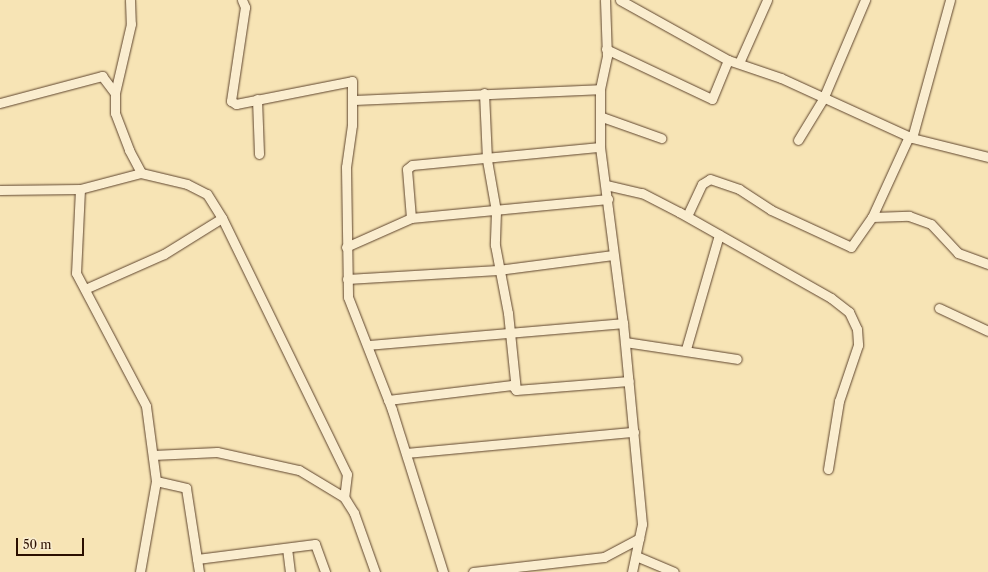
<!DOCTYPE html>
<style>
body{margin:0}
#map{position:relative;width:988px;height:572px;overflow:hidden;background:#f7e4b5;font-family:"Libre Caslon Text",serif}
div>[style]{position:absolute}
.roads{filter:drop-shadow(0 0 1px #5e442d) drop-shadow(0 0 1px #5e442d)}
.minor>*{height:9px;margin:-4.5px;padding:0 4.5px;transform-origin:4.5px;border-radius:4.5px;background:#faedcf}
span{translate:-50% -50%;white-space:nowrap;text-align:center;line-height:1.15;-webkit-text-stroke:3.5px #faedcf;paint-order:stroke}
.scale{position:absolute;left:16px;top:538px;width:68px;height:18px;box-sizing:border-box;border:2px solid #2b0f00;border-top:0;padding-left:5px;font-size:12px;line-height:14px;white-space:nowrap;color:#2b0f00;-webkit-text-stroke:3px #faedcf;paint-order:stroke}
</style>
<div id="map">
<div class="roads">
<div class="minor">
<i style="left:130px;top:0;width:24px;rotate:88deg"></i>
<i style="left:131px;top:24px;width:71px;rotate:103.1deg"></i>
<i style="left:115px;top:93px;width:20px;rotate:90deg"></i>
<i style="left:115px;top:113px;width:40px;rotate:69deg"></i>
<i style="left:129px;top:150px;width:26px;rotate:62deg"></i>
<i style="left:141px;top:173px;width:47px;rotate:13.4deg"></i>
<i style="left:187px;top:184px;width:22px;rotate:27deg"></i>
<i style="left:207px;top:194px;width:28px;rotate:58deg"></i>
<i style="left:222px;top:218px;width:285px;rotate:64deg"></i>
<i style="left:347px;top:474px;width:23px;rotate:97deg"></i>
<i style="left:242px;top:0;width:8px;rotate:67deg"></i>
<i style="left:245px;top:7px;width:95px;rotate:98.5deg"></i>
<i style="left:231px;top:101px;width:6px;rotate:31deg"></i>
<i style="left:236px;top:104px;width:118px;rotate:-11.2deg"></i>
<i style="left:352px;top:81px;width:44px;rotate:90deg"></i>
<i style="left:352px;top:125px;width:42px;rotate:98.1deg"></i>
<i style="left:346px;top:167px;width:130px;rotate:89.1deg"></i>
<i style="left:348px;top:297px;width:121px;rotate:68.7deg"></i>
<i style="left:392px;top:410px;width:170px;rotate:72.5deg"></i>
<i style="left:605px;top:0;width:56px;rotate:88deg"></i>
<i style="left:607px;top:56px;width:34px;rotate:102deg"></i>
<i style="left:600px;top:89px;width:58px;rotate:90deg"></i>
<i style="left:600px;top:147px;width:177px;rotate:82.6deg"></i>
<i style="left:623px;top:323px;width:202px;rotate:84.6deg"></i>
<i style="left:642px;top:524px;width:49px;rotate:101.8deg"></i>
<i style="left:620px;top:0;width:124px;rotate:29.1deg"></i>
<i style="left:728px;top:60px;width:56px;rotate:18.8deg"></i>
<i style="left:781px;top:78px;width:144px;rotate:24.6deg"></i>
<i style="left:912px;top:138px;width:78px;rotate:14deg"></i>
<i style="left:606px;top:49px;width:117px;rotate:25.3deg"></i>
<i style="left:712px;top:99px;width:42px;rotate:-67.7deg"></i>
<i style="left:739px;top:63px;width:69px;rotate:-66deg"></i>
<i style="left:484px;top:93px;width:67px;rotate:87.4deg"></i>
<i style="left:487px;top:160px;width:52px;rotate:80deg"></i>
<i style="left:496px;top:211px;width:34px;rotate:92deg"></i>
<i style="left:495px;top:245px;width:69px;rotate:79.2deg"></i>
<i style="left:508px;top:313px;width:77px;rotate:84.1deg"></i>
<i style="left:257px;top:99px;width:55px;rotate:87.9deg"></i>
<i style="left:353px;top:100px;width:247px;rotate:-2.5deg"></i>
<i style="left:0;top:103px;width:106px;rotate:-14.8deg"></i>
<i style="left:102px;top:76px;width:21px;rotate:53deg"></i>
<i style="left:602px;top:117px;width:63px;rotate:19.6deg"></i>
<i style="left:912px;top:138px;width:143px;rotate:-74.6deg"></i>
<i style="left:798px;top:140px;width:48px;rotate:-58.6deg"></i>
<i style="left:823px;top:99px;width:108px;rotate:-67deg"></i>
<i style="left:606px;top:185px;width:37px;rotate:13deg"></i>
<i style="left:642px;top:193px;width:42px;rotate:27.2deg"></i>
<i style="left:679px;top:212px;width:175px;rotate:29.5deg"></i>
<i style="left:831px;top:298px;width:23px;rotate:38deg"></i>
<i style="left:849px;top:312px;width:19px;rotate:65deg"></i>
<i style="left:857px;top:329px;width:16px;rotate:86deg"></i>
<i style="left:858px;top:345px;width:59px;rotate:108.7deg"></i>
<i style="left:839px;top:401px;width:69px;rotate:99.2deg"></i>
<i style="left:80px;top:189px;width:63px;rotate:-14.7deg"></i>
<i style="left:0;top:190px;width:80px;rotate:-0.7deg"></i>
<i style="left:80px;top:189px;width:84px;rotate:92.7deg"></i>
<i style="left:76px;top:273px;width:150px;rotate:62.2deg"></i>
<i style="left:146px;top:406px;width:76px;rotate:82.4deg"></i>
<i style="left:156px;top:481px;width:92px;rotate:100deg"></i>
<i style="left:687px;top:216px;width:35px;rotate:-65deg"></i>
<i style="left:702px;top:184px;width:9px;rotate:-32deg"></i>
<i style="left:710px;top:179px;width:31px;rotate:19deg"></i>
<i style="left:739px;top:189px;width:38px;rotate:33deg"></i>
<i style="left:771px;top:210px;width:88px;rotate:24.8deg"></i>
<i style="left:851px;top:247px;width:37px;rotate:-55deg"></i>
<i style="left:872px;top:217px;width:89px;rotate:-65.4deg"></i>
<i style="left:872px;top:217px;width:37px;rotate:-2deg"></i>
<i style="left:909px;top:216px;width:23px;rotate:20deg"></i>
<i style="left:931px;top:224px;width:40px;rotate:47deg"></i>
<i style="left:958px;top:253px;width:32px;rotate:20deg"></i>
<i style="left:411px;top:218px;width:49px;rotate:-94.7deg"></i>
<i style="left:407px;top:169px;width:6px;rotate:-39deg"></i>
<i style="left:412px;top:165px;width:189px;rotate:-5.5deg"></i>
<i style="left:346px;top:247px;width:71px;rotate:-24deg"></i>
<i style="left:411px;top:218px;width:198px;rotate:-5.5deg"></i>
<i style="left:347px;top:279px;width:151px;rotate:-3.4deg"></i>
<i style="left:498px;top:270px;width:116px;rotate:-7.4deg"></i>
<i style="left:85px;top:289px;width:86px;rotate:-23.9deg"></i>
<i style="left:164px;top:254px;width:68px;rotate:-31.8deg"></i>
<i style="left:939px;top:308px;width:54px;rotate:25.1deg"></i>
<i style="left:625px;top:342px;width:113px;rotate:8.6deg"></i>
<i style="left:368px;top:345px;width:256px;rotate:-4.9deg"></i>
<i style="left:686px;top:349px;width:119px;rotate:-73.9deg"></i>
<i style="left:516px;top:390px;width:113px;rotate:-4.6deg"></i>
<i style="left:388px;top:400px;width:125px;rotate:-6.9deg"></i>
<i style="left:512px;top:385px;width:6px;rotate:51deg"></i>
<i style="left:406px;top:453px;width:229px;rotate:-5.3deg"></i>
<i style="left:153px;top:455px;width:64px;rotate:-2.7deg"></i>
<i style="left:217px;top:452px;width:84px;rotate:12.4deg"></i>
<i style="left:299px;top:470px;width:52px;rotate:31deg"></i>
<i style="left:344px;top:497px;width:19px;rotate:58deg"></i>
<i style="left:354px;top:513px;width:63px;rotate:70.4deg"></i>
<i style="left:156px;top:481px;width:31px;rotate:13deg"></i>
<i style="left:186px;top:488px;width:85px;rotate:81.2deg"></i>
<i style="left:287px;top:548px;width:24px;rotate:83deg"></i>
<i style="left:636px;top:556px;width:41px;rotate:22.8deg"></i>
<i style="left:197px;top:559px;width:119px;rotate:-7.2deg"></i>
<i style="left:315px;top:544px;width:30px;rotate:70deg"></i>
<i style="left:473px;top:572px;width:132px;rotate:-6.5deg"></i>
<i style="left:604px;top:557px;width:40px;rotate:-28deg"></i>
</div>
</div>
<div class="scale">50 m</div>
</div>
